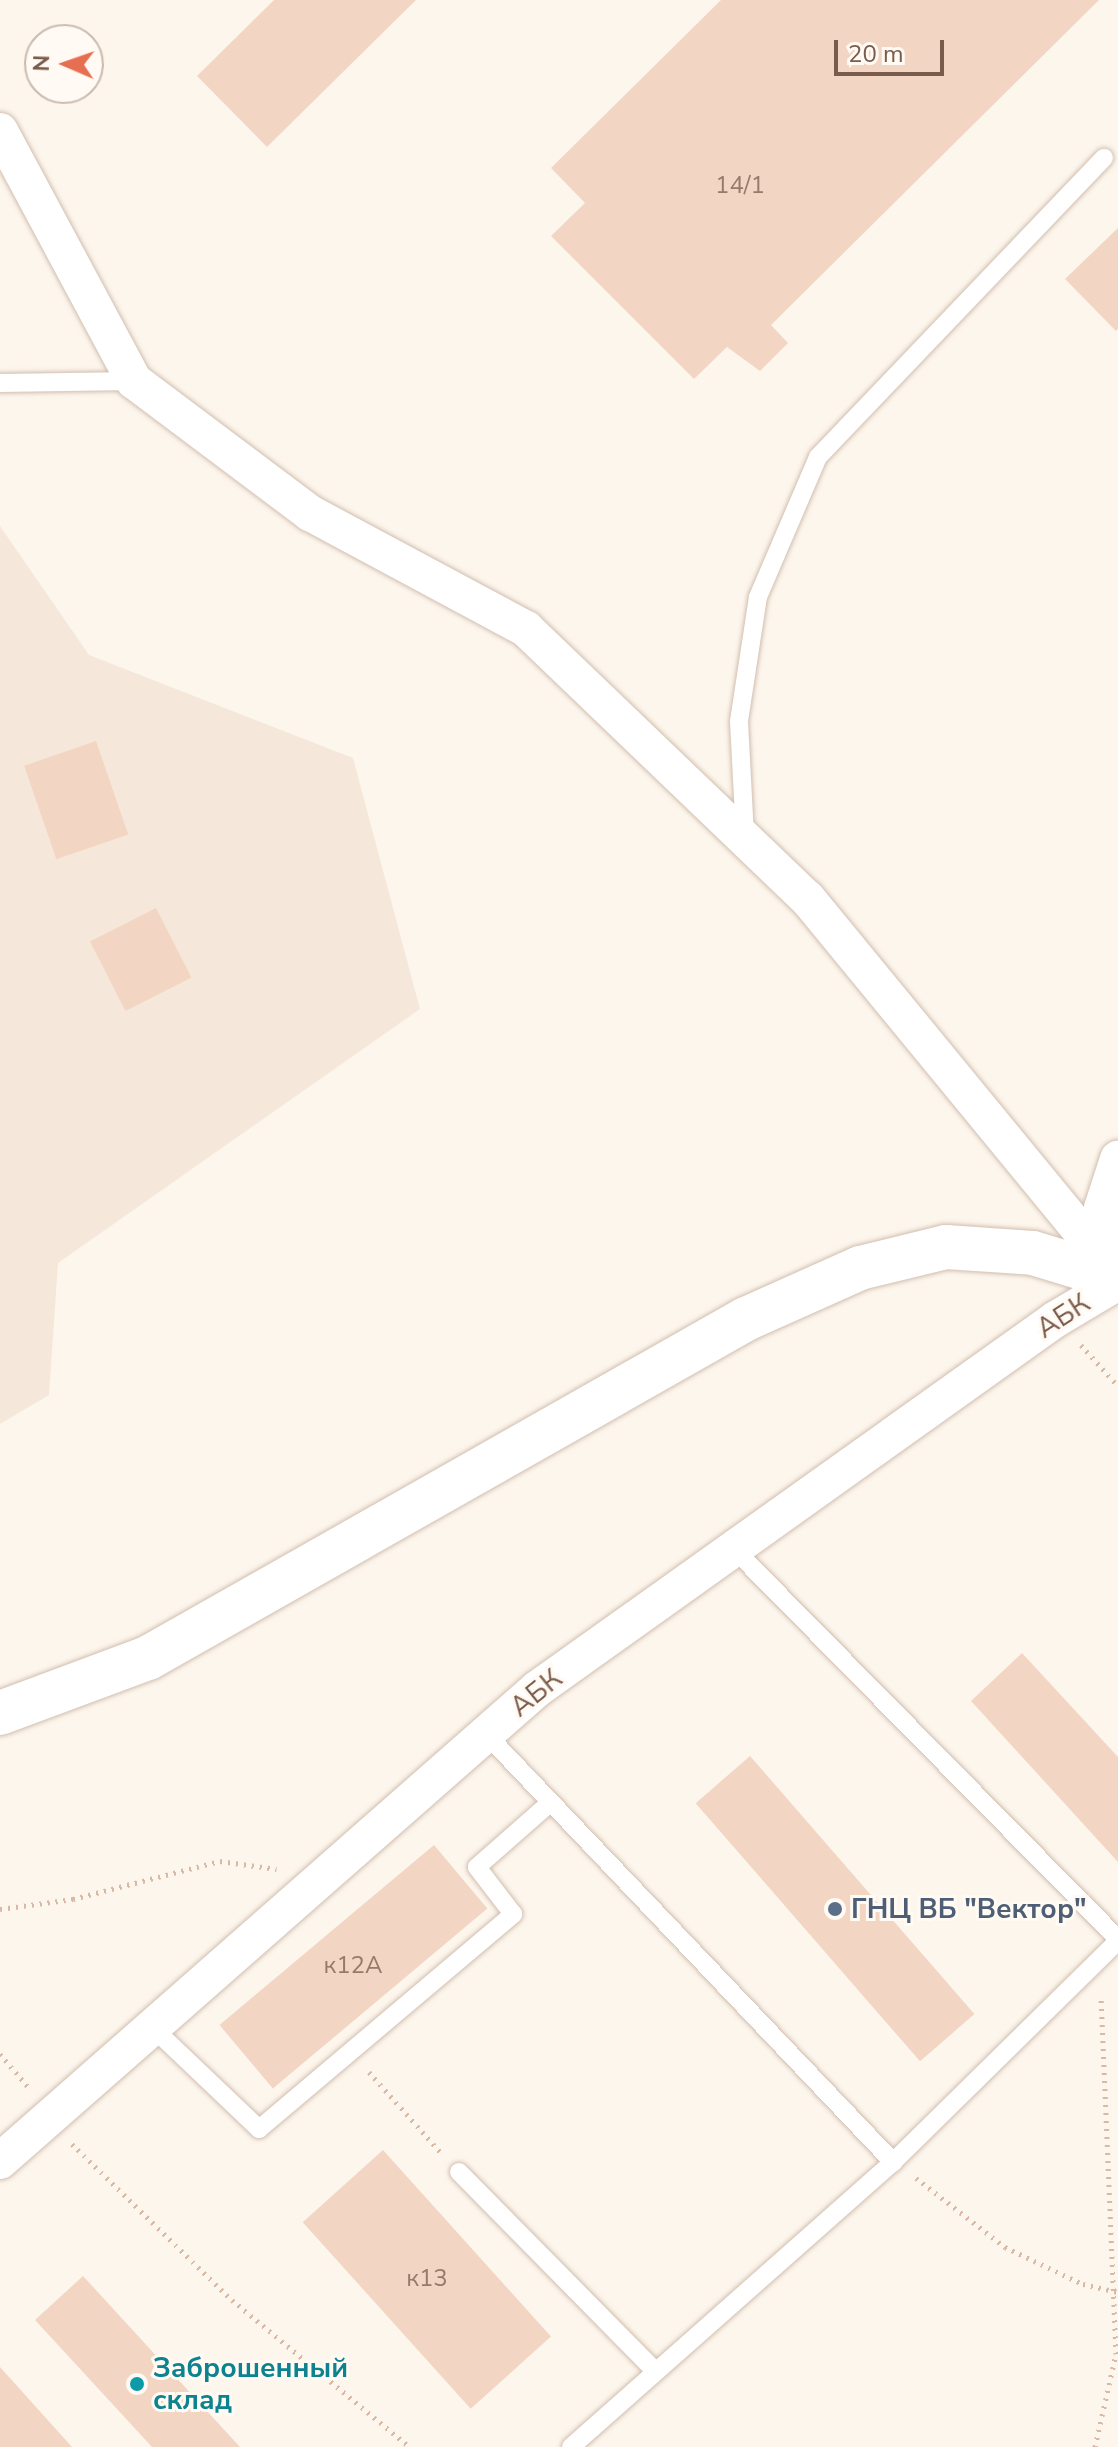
<!DOCTYPE html>
<meta charset="utf-8">
<style>
body{margin:0}
#map{position:relative;width:1118px;height:2447px;overflow:hidden;background:#fdf6ec;font-family:"Nunito Sans",sans-serif}
div>[style]{position:absolute}
.residential>*{inset:0;background:#f5e8da}
.building>*{inset:0;background:#f3d5c3;transform-origin:0 0}
.path>*{height:5px;margin-top:-2.5px;transform-origin:0;background:repeating-linear-gradient(90deg,#d9b8a5 0 2px,transparent 0 8px)}
.roads{filter:drop-shadow(0 0 2px #d1beb0) drop-shadow(0 0 2px #d1beb0)}
.lane>*{height:18px;margin:-9px;padding:0 9px;transform-origin:9px;border-radius:9px;background:#fff}
.street>*{height:36px;margin:-18px;padding:0 18px;transform-origin:18px;border-radius:18px;background:#fff}
.secondary>*{height:44px;margin:-22px;padding:0 22px;transform-origin:22px;border-radius:22px;background:#fff}
.dots>*{width:22px;height:22px;translate:-50% -50%;box-sizing:border-box;border:4px solid #fffaf3;border-radius:50%}
span{translate:-50% -50%;white-space:nowrap;text-align:center;line-height:1.15;-webkit-text-stroke:6px #fffaf3;paint-order:stroke}
.number-label{font-size:24px;color:#987a6a}
.number-label span{-webkit-text-stroke-width:0}
.street-label{font-size:28px;color:#7a5c4d}
.service-label{font-size:28px;color:#4e5e75;font-weight:700}
.left{translate:0 -50%;text-align:left}
.culture-label{font-size:28px;color:#0d838f;font-weight:700}
.north{position:absolute;left:24px;top:24px;width:80px;height:80px;box-sizing:border-box;background:#fffaf3;border:2px solid #cabbb1;border-radius:50%;rotate:272deg;font-size:22px;font-weight:700;line-height:32px;text-align:center;color:#7a5c4d}
.north::after{content:'';display:block;margin:auto;width:28px;height:36px;background:#e76f51;clip-path:polygon(50% 0,100% 100%,50% 72%,0 100%)}
.scale{position:absolute;left:834px;top:40px;width:110px;height:36px;box-sizing:border-box;border:4px solid #7a5c4d;border-top:0;padding-left:10px;font-size:24px;line-height:28px;white-space:nowrap;color:#7a5c4d;-webkit-text-stroke:6px #fffaf3;paint-order:stroke}
</style>
<div id="map">
<div class="residential">
<i style="clip-path:polygon(0 526px,89px 655px,353px 758px,420px 1009px,58px 1263px,49px 1395px,0 1424px)"></i>
</div>
<div class="building">
<i style="clip-path:polygon(274px 0,416px 0,267px 147px,197px 76px)"></i>
<i style="clip-path:polygon(721px 0,1099px 0,771px 325px,788px 343px,760px 371px,727px 347px,694px 379px,551px 236px,585px 203px,551px 168px)"></i>
<i style="clip-path:polygon(1118px 228px,1118px 329px,1116px 331px,1065px 279px)"></i>
<i style="left:96px;top:741px;width:99px;height:76px;rotate:71deg"></i>
<i style="left:156px;top:908px;width:78px;height:74px;rotate:63deg"></i>
<i style="clip-path:polygon(1022px 1653px,1118px 1757px,1118px 1862px,971px 1701px)"></i>
<i style="left:750px;top:1756px;width:342px;height:72px;rotate:49deg"></i>
<i style="left:434px;top:1845px;width:83px;height:280px;rotate:50deg"></i>
<i style="left:383px;top:2150px;width:251px;height:108px;rotate:48deg"></i>
<i style="clip-path:polygon(83px 2276px,240px 2447px,152px 2447px,35px 2320px)"></i>
<i style="clip-path:polygon(0 2367px,72px 2447px,0 2447px)"></i>
</div>
<div class="path">
<i style="left:1081px;top:1345px;width:55px;rotate:47.9deg"></i>
<i style="left:0;top:1909px;width:74px;rotate:-7.8deg"></i>
<i style="left:73px;top:1899px;width:152px;rotate:-14.5deg"></i>
<i style="left:220px;top:1861px;width:57px;rotate:8.1deg"></i>
<i style="left:0;top:2054px;width:45px;rotate:49.5deg"></i>
<i style="left:369px;top:2072px;width:110px;rotate:48.3deg"></i>
<i style="left:72px;top:2144px;width:223px;rotate:44.3deg"></i>
<i style="left:232px;top:2300px;width:231px;rotate:39.6deg"></i>
<i style="left:916px;top:2178px;width:113px;rotate:37.8deg"></i>
<i style="left:1005px;top:2247px;width:86px;rotate:25.4deg"></i>
<i style="left:1083px;top:2284px;width:36px;rotate:13deg"></i>
<i style="left:1095px;top:2447px;width:95px;rotate:-77.3deg"></i>
<i style="left:1116px;top:2354px;width:358px;rotate:-92.4deg"></i>
</div>
<div class="roads">
<div class="lane">
<i style="left:0;top:383px;width:134px;rotate:-0.9deg"></i>
<i style="left:745px;top:836px;width:115px;rotate:-93deg"></i>
<i style="left:739px;top:721px;width:125px;rotate:-81.3deg"></i>
<i style="left:758px;top:597px;width:152px;rotate:-66.8deg"></i>
<i style="left:818px;top:457px;width:414px;rotate:-46.3deg"></i>
<i style="left:734px;top:1549px;width:547px;rotate:45.44deg"></i>
<i style="left:486px;top:1734px;width:591px;rotate:46.44deg"></i>
<i style="left:152px;top:2027px;width:148px;rotate:43.6deg"></i>
<i style="left:259px;top:2129px;width:333px;rotate:-40.2deg"></i>
<i style="left:513px;top:1914px;width:59px;rotate:-127.5deg"></i>
<i style="left:477px;top:1867px;width:98px;rotate:-41.3deg"></i>
<i style="left:459px;top:2172px;width:275px;rotate:45.4deg"></i>
<i style="left:571px;top:2447px;width:430px;rotate:-41.5deg"></i>
<i style="left:893px;top:2162px;width:315px;rotate:-44.5deg"></i>
</div>
<div class="street">
<i style="left:0;top:131px;width:284px;rotate:61.8deg"></i>
<i style="left:134px;top:381px;width:220px;rotate:36.9deg"></i>
<i style="left:310px;top:513px;width:245px;rotate:28.2deg"></i>
<i style="left:526px;top:629px;width:389px;rotate:43.8deg"></i>
<i style="left:807px;top:898px;width:489px;rotate:50.6deg"></i>
<i style="left:1118px;top:1265px;width:59px;rotate:-105.7deg"></i>
<i style="left:1102px;top:1208px;width:52px;rotate:-71.9deg"></i>
<i style="left:0;top:2161px;width:715px;rotate:-41.31deg"></i>
<i style="left:537px;top:1689px;width:637px;rotate:-35.49deg"></i>
<i style="left:1056px;top:1319px;width:72px;rotate:-30.8deg"></i>
</div>
<div class="secondary">
<i style="left:0;top:1713px;width:158px;rotate:-20.4deg"></i>
<i style="left:148px;top:1658px;width:687px;rotate:-29.55deg"></i>
<i style="left:746px;top:1319px;width:125px;rotate:-24.1deg"></i>
<i style="left:860px;top:1268px;width:89px;rotate:-13.7deg"></i>
<i style="left:946px;top:1247px;width:87px;rotate:3.9deg"></i>
<i style="left:1033px;top:1253px;width:89px;rotate:17deg"></i>
</div>
</div>
<div class="dots">
<i style="left:835px;top:1909px;background:#5c6f8a"></i>
<i style="left:137px;top:2384px;background:#0f9aa8"></i>
</div>
<div class="number-label">
<span style="left:740px;top:186px">14/1</span>
<span style="left:353px;top:1966px">к12А</span>
<span style="left:427px;top:2279px">к13</span>
</div>
<div class="street-label">
<span style="left:1063px;top:1316px;rotate:-33deg">АБК</span>
<span style="left:536px;top:1693px;rotate:-39deg">АБК</span>
</div>
<div class="service-label">
<span class="left" style="left:851px;top:1909px">ГНЦ ВБ "Вектор"</span>
</div>
<div class="culture-label">
<span class="left" style="left:153px;top:2384px">Заброшенный<br>склад</span>
</div>
<div class="north">N</div>
<div class="scale">20 m</div>
</div>
